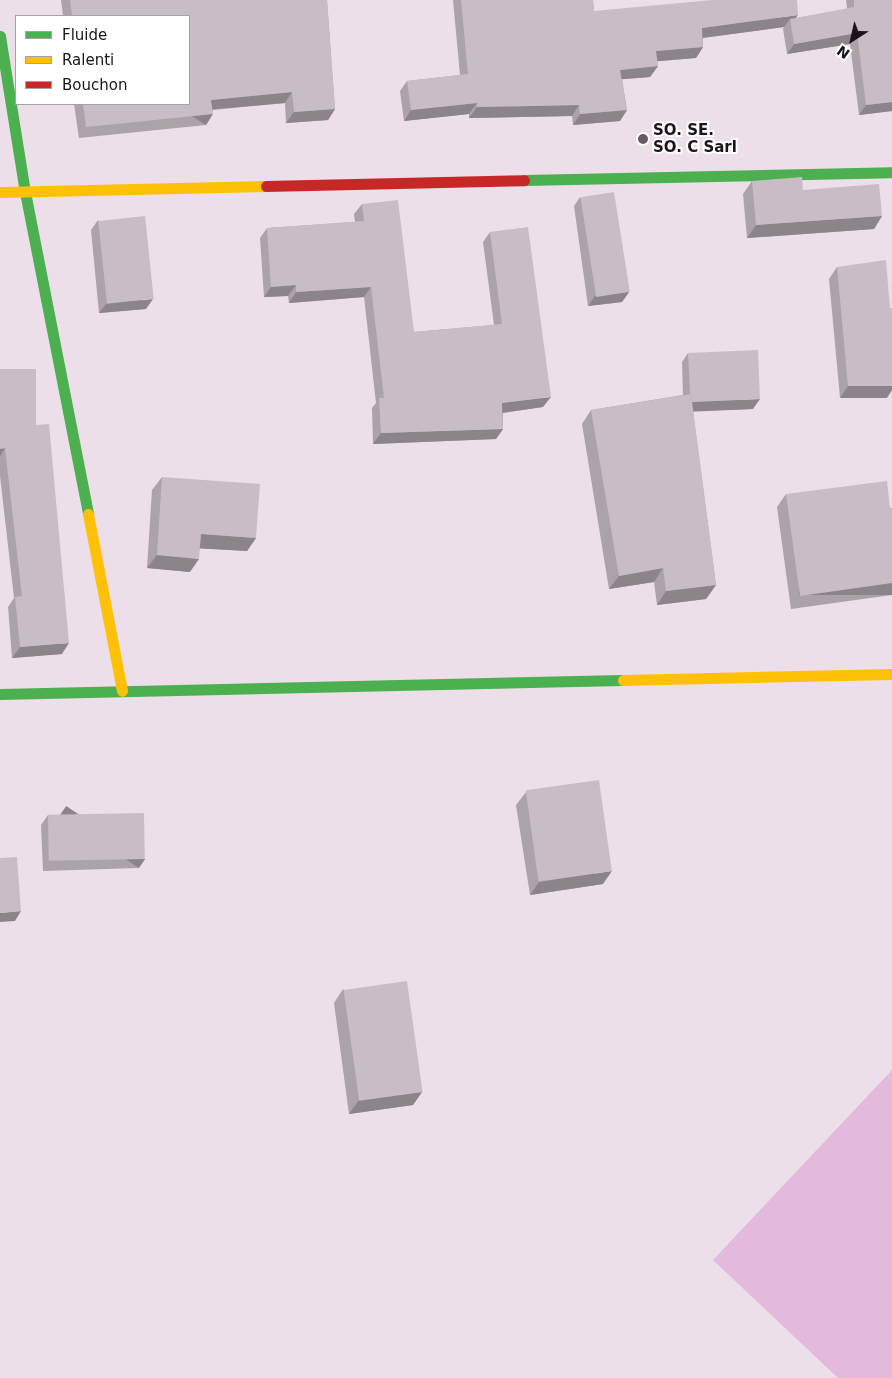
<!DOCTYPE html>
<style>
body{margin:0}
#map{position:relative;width:892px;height:1378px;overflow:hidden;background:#eddfea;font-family:"DejaVu Sans",sans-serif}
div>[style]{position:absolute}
.green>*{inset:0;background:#e3badb}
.fast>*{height:11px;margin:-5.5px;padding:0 5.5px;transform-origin:5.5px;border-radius:5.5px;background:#4caf50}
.slow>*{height:11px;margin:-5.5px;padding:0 5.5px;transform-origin:5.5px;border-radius:5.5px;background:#ffc107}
.jam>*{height:11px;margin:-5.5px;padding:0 5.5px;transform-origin:5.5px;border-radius:5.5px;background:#c62828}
.wall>*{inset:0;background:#aca3aa}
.shaded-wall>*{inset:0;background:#8c848b;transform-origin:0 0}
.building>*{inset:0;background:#c8bdc6;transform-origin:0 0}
.dots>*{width:14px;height:14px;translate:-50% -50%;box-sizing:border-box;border:2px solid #fff;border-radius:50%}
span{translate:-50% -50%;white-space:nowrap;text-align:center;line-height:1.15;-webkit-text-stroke:4px #fff;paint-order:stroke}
.poi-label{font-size:15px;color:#1d141b;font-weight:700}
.left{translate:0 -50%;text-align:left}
.legend{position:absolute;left:15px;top:15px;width:175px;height:90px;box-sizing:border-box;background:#fff;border:1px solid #a5a1a4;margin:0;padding:6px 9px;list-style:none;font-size:15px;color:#1d141b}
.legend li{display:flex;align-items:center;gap:10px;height:25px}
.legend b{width:25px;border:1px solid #a5a1a4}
.north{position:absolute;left:827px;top:15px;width:50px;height:50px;-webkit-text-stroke:4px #fff;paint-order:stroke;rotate:215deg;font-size:14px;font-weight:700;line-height:20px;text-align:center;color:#1d141b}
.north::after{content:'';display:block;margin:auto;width:18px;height:22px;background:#1d141b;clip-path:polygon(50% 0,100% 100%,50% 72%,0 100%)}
</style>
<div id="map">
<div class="green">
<i style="clip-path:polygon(892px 1070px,892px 1378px,838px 1378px,713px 1260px)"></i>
</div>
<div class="fast">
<i style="left:0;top:36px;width:158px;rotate:80.9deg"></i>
<i style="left:25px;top:192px;width:328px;rotate:78.9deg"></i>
<i style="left:524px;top:180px;width:368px;rotate:-1.2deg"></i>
<i style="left:0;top:694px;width:623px;rotate:-1.29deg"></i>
</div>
<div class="slow">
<i style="left:0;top:192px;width:266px;rotate:-1.3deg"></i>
<i style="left:88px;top:514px;width:180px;rotate:79.1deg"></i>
<i style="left:623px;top:680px;width:269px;rotate:-1.3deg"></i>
</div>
<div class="jam">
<i style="left:266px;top:186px;width:258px;rotate:-1.3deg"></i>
</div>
<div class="wall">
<i style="clip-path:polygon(61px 0,327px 0,335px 109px,328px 120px,286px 123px,285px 103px,213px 110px,206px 125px,79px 138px,74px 104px,189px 104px,189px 16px,63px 16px)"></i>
<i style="clip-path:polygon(453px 0,593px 0,594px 11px,797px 18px,847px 9px,846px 0,892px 0,892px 111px,859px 115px,850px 44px,787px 54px,783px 29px,784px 27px,703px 38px,703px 47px,696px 58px,657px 61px,658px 66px,650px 77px,622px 79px,627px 110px,620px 121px,573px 125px,572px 116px,469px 118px,469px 114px,404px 121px,400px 91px,407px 81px,460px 75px)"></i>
<i style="clip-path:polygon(752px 181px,803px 190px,882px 216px,874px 229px,747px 238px,743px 194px)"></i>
<i style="clip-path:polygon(580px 197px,629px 292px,622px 302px,588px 306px,574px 206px)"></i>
<i style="clip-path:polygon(362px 204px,414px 332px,494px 325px,483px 242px,490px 232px,543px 407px,503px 413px,503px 429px,496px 439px,373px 444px,372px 408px,376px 403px,364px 297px,289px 303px,288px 296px,264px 297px,260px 238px,267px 228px,355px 222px,354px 214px)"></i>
<i style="clip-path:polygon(98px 220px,146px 309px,99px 313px,91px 230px)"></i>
<i style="clip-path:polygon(837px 267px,887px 398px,840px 398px,829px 279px)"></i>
<i style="clip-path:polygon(688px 353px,753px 409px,693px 411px,716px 585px,706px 599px,657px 605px,654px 582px,609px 589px,582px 424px,591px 410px,683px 395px,682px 362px)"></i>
<i style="clip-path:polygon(0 369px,36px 425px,62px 654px,12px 658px,8px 607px,14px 598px,0 476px)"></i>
<i style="clip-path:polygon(162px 477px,256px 538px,247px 551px,200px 548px,190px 572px,147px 568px,152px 490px)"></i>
<i style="clip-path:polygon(786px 494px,892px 508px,892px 595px,791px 609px,777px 507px)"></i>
<i style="clip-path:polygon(526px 792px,603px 884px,530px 895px,516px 805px)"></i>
<i style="clip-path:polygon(48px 815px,145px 859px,139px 868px,43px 871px,41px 825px)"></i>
<i style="clip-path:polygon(343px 989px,422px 1092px,413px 1105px,349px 1114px,334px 1003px)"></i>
</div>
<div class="shaded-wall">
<i style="clip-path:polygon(798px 15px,791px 25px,790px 19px,784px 27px,694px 39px,702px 28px)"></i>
<i style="clip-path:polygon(857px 33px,850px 44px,787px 54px,794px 44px)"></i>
<i style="clip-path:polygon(703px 47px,696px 58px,649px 62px,656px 51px)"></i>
<i style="clip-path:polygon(658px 66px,650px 77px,613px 80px,620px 70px)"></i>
<i style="clip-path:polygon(292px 92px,285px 103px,204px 110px,211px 100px)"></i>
<i style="clip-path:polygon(892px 102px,892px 111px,859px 115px,866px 105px)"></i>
<i style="clip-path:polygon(477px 103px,469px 114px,404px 121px,411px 110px)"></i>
<i style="clip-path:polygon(579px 105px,572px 116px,469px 118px,477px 107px)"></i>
<i style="clip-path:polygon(335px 109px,328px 120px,286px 123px,294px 112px)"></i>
<i style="clip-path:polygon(627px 110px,620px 121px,573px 125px,580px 114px)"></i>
<i style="left:213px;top:114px;width:13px;height:128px;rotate:122deg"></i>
<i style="clip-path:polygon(882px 216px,874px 229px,747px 238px,756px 225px)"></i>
<i style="clip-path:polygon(296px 285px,288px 296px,264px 297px,271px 287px)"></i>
<i style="clip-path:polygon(371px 287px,364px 297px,289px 303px,296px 292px)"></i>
<i style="clip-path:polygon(629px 292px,622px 302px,588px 306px,595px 296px)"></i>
<i style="clip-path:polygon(153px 299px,146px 309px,99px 313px,106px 304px)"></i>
<i style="clip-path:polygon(848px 386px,892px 386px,892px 390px,887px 398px,840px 398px)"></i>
<i style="clip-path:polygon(551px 397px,543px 407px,495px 414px,502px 403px)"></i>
<i style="clip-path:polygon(760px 399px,753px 409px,684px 412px,690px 402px)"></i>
<i style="clip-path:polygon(503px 429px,496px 439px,373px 444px,381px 433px)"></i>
<i style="clip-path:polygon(5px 448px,0 456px,0 449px)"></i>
<i style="clip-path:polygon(201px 534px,256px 538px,247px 551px,191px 548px)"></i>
<i style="clip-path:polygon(157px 555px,199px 559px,190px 572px,147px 568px)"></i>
<i style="clip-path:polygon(663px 568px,654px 582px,609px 589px,619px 576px)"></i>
<i style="left:892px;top:583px;width:12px;height:93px;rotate:90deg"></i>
<i style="clip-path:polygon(716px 585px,706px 599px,657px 605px,666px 591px)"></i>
<i style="clip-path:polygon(69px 643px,62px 654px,12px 658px,20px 647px)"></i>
<i style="left:145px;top:859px;width:11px;height:95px;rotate:124deg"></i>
<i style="clip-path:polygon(612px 871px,603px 884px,530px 895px,539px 882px)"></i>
<i style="clip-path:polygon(21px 911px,15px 921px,0 922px,0 913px)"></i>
<i style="clip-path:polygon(422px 1092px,413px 1105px,349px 1114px,359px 1100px)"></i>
</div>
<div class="building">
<i style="clip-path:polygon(70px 0,327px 0,335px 109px,294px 112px,292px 92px,211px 100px,213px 114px,86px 127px,83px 104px,189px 104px,189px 16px,72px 16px)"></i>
<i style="clip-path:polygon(461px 0,593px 0,594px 11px,712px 0,797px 0,798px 15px,702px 28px,703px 47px,656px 51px,658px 66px,620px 70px,627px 110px,580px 114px,579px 105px,477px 107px,477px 103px,411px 110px,407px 81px,468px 74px)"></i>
<i style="clip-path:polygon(854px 0,892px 0,892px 102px,866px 105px,857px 33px,794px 44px,790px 19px,854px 7px)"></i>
<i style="clip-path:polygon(802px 177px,803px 190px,879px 184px,882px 216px,756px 225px,752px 181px)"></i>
<i style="left:614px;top:192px;width:101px;height:34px;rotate:81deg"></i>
<i style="clip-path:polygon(398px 200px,414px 332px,502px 324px,490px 232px,528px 227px,551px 397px,502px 403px,503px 429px,381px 433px,379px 398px,384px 398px,371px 287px,296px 292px,296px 285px,271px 287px,267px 228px,364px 221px,362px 204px)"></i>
<i style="left:145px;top:216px;width:83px;height:47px;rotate:84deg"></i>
<i style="clip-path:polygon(886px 260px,890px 308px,892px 308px,892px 386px,848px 386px,837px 267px)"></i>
<i style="clip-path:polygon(758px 350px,760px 399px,692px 402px,691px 394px,690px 394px,688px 353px)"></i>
<i style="clip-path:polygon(0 369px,36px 369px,36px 425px,49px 424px,69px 643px,20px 647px,15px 597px,22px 596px,5px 448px,0 449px)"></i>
<i style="clip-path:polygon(691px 394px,716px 585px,666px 591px,663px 568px,619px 576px,591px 410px)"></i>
<i style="clip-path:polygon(162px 477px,260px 484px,256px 538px,201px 534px,199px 559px,157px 555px)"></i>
<i style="clip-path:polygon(887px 481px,890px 508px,892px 508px,892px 583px,800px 596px,786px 494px)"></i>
<i style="left:599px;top:780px;width:92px;height:74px;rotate:82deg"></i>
<i style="left:144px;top:813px;width:46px;height:96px;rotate:89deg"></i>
<i style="clip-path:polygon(17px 857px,21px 911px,0 913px,0 858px)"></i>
<i style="left:407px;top:981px;width:112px;height:64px;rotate:82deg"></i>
</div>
<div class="dots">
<i style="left:643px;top:139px;background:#665b63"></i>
</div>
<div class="poi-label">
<span class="left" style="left:653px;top:139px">SO. SE.<br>SO. C Sarl</span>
</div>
<ul class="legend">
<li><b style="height:6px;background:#4caf50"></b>Fluide</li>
<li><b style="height:6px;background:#ffc107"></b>Ralenti</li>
<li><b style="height:6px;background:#c62828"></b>Bouchon</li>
</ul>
<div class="north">N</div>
</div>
